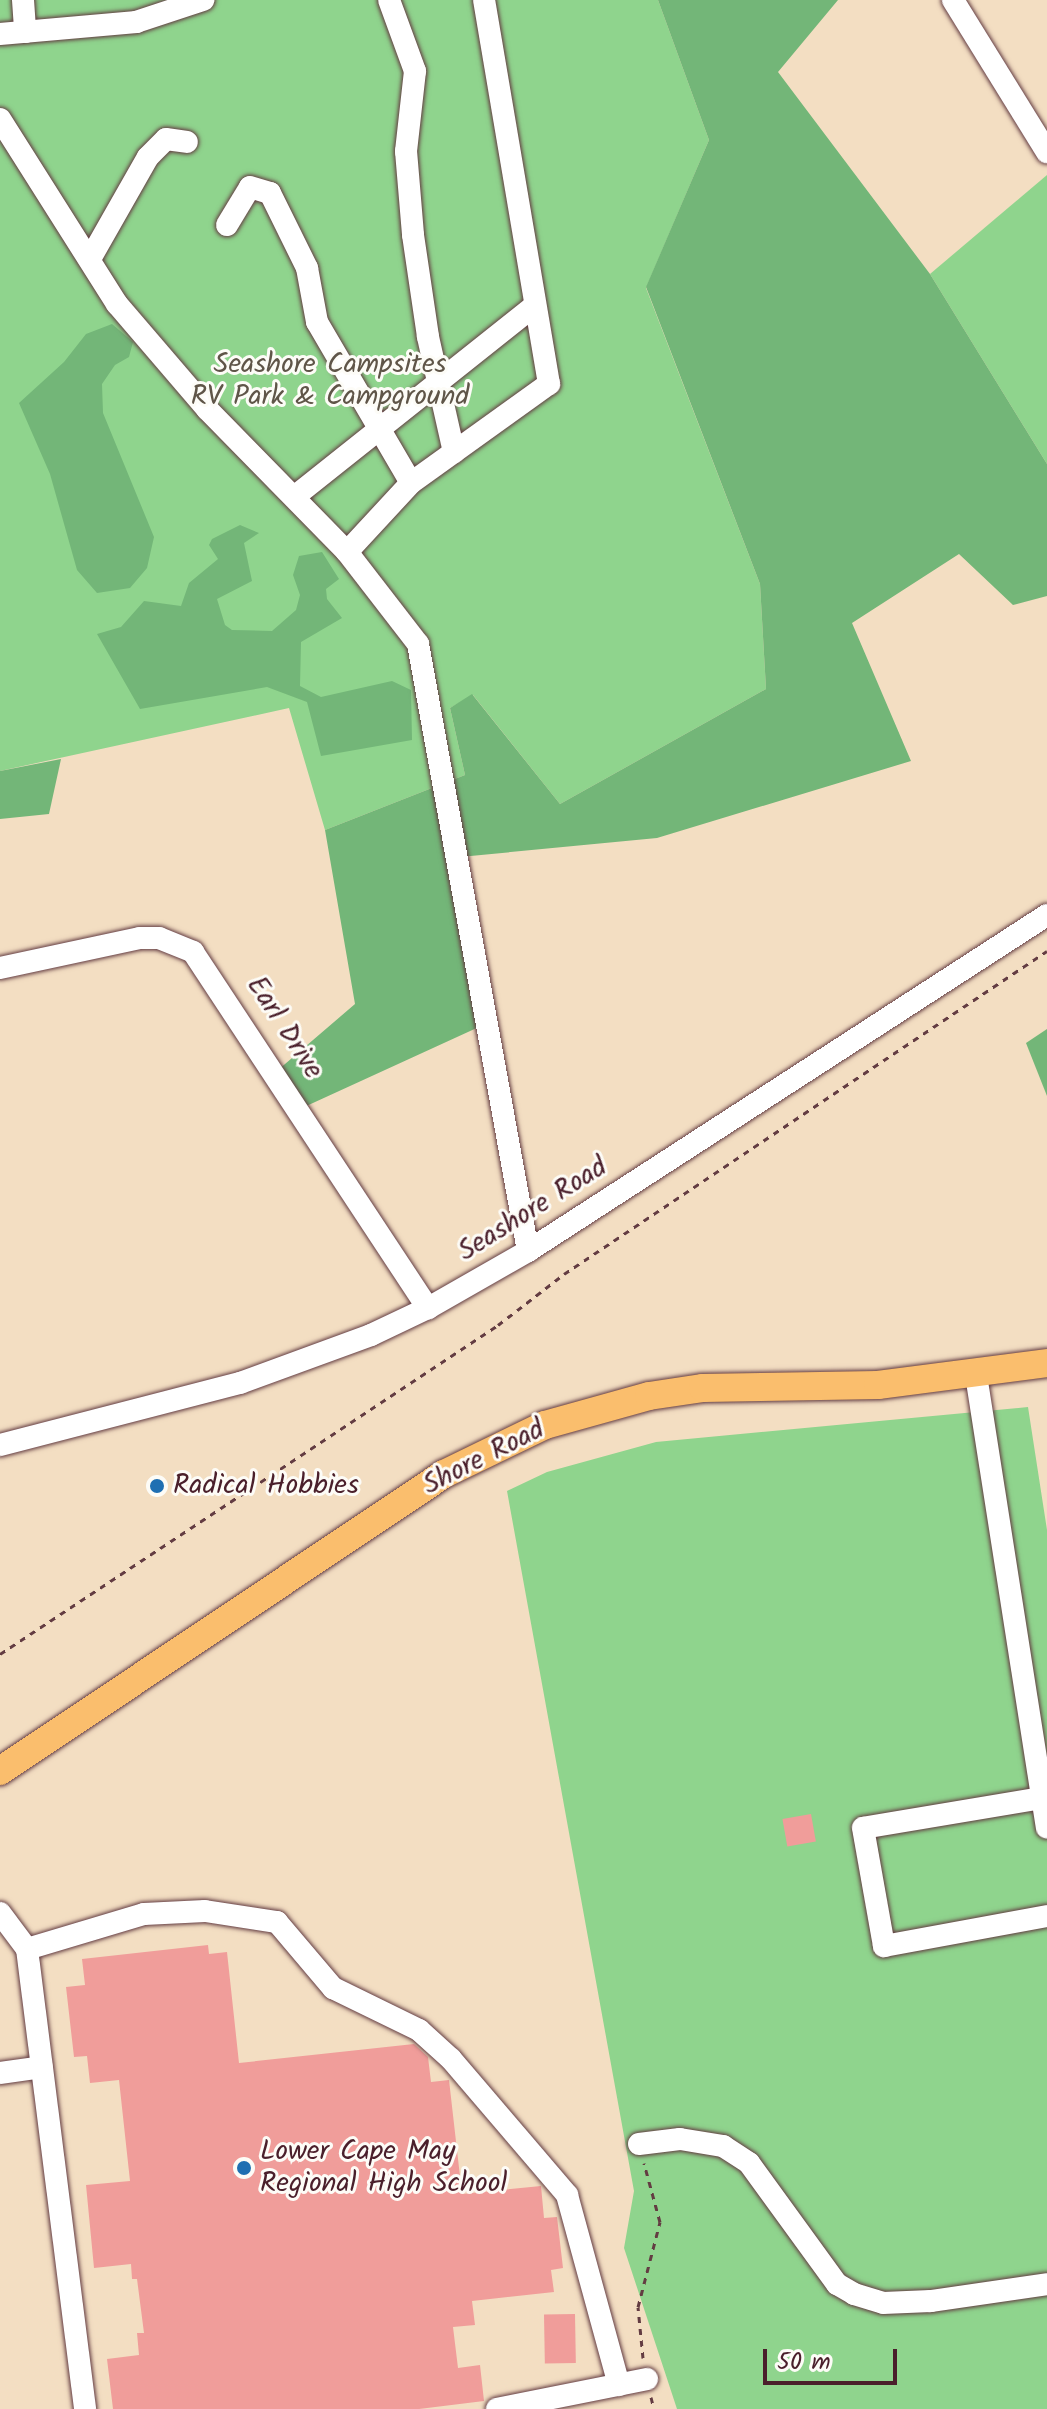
<!DOCTYPE html>
<style>
body{margin:0}
#map{position:relative;width:1047px;height:2409px;overflow:hidden;background:#f3dec2;font-family:Kalam,sans-serif}
div>[style]{position:absolute}
.green>*{inset:0;background:#8fd48d}
.forest>*{inset:0;background:#73b678}
.building>*{inset:0;background:#f09d9a;transform-origin:0 0}
.path>*{height:3px;margin-top:-1.5px;transform-origin:0;background:repeating-linear-gradient(90deg,#633c42 0 6px,transparent 0 12px)}
.roads{filter:drop-shadow(0 0 2px #633c42) drop-shadow(0 0 2px #633c42)}
.minor>*{height:22px;margin:-11px;padding:0 11px;transform-origin:11px;border-radius:11px;background:#fff}
.major>*{height:28px;margin:-14px;padding:0 14px;transform-origin:14px;border-radius:14px;background:#fabe6d}
.dots>*{width:22px;height:22px;translate:-50% -50%;box-sizing:border-box;border:4px solid #fdfcf7;border-radius:50%}
span{translate:-50% -50%;white-space:nowrap;text-align:center;line-height:1.15;-webkit-text-stroke:6px #fdfcf7;paint-order:stroke}
.park-label{font-size:28px;color:#5f5548}
.street-label{font-size:28px;color:#4a1f2b}
.poi-label{font-size:28px;color:#4a1f2b}
.left{translate:0 -50%;text-align:left}
.scale{position:absolute;left:763px;top:2349px;width:134px;height:36px;box-sizing:border-box;border:4px solid #4a1f2b;border-top:0;padding-left:10px;font-size:24px;line-height:28px;white-space:nowrap;color:#4a1f2b;-webkit-text-stroke:6px #fdfcf7;paint-order:stroke}
</style>
<div id="map">
<div class="green">
<i style="clip-path:polygon(0 0,658px 0,709px 140px,646px 288px,760px 584px,766px 689px,560px 804px,473px 695px,450px 708px,465px 775px,325px 830px,289px 708px,0 771px)"></i>
<i style="clip-path:polygon(1047px 175px,1047px 464px,930px 274px)"></i>
<i style="clip-path:polygon(1028px 1407px,1047px 1530px,1047px 2409px,677px 2409px,624px 2248px,634px 2191px,507px 1491px,547px 1472px,656px 1442px)"></i>
</div>
<div class="forest">
<i style="clip-path:polygon(658px 0,838px 0,778px 72px,930px 274px,1047px 464px,1047px 596px,1013px 605px,959px 554px,852px 623px,911px 761px,657px 838px,460px 857px,492px 1021px,302px 1108px,278px 1070px,355px 1004px,325px 830px,465px 775px,450px 708px,472px 694px,560px 804px,766px 689px,760px 584px,646px 287px,709px 140px)"></i>
<i style="clip-path:polygon(112px 324px,133px 342px,129px 357px,115px 365px,102px 384px,103px 413px,154px 537px,147px 568px,130px 588px,97px 593px,77px 570px,50px 474px,19px 403px,64px 362px,86px 334px)"></i>
<i style="clip-path:polygon(240px 525px,259px 533px,244px 543px,252px 581px,217px 599px,225px 625px,232px 630px,272px 631px,296px 610px,300px 595px,293px 575px,299px 556px,322px 552px,339px 579px,326px 589px,327px 599px,342px 618px,301px 642px,300px 686px,321px 697px,392px 681px,411px 690px,412px 740px,321px 756px,307px 702px,267px 687px,140px 709px,97px 634px,121px 627px,144px 601px,181px 606px,189px 583px,218px 559px,209px 545px,212px 539px)"></i>
<i style="clip-path:polygon(61px 759px,49px 814px,0 819px,0 771px)"></i>
<i style="clip-path:polygon(1047px 1029px,1047px 1096px,1026px 1043px)"></i>
</div>
<div class="building">
<i style="left:811px;top:1814px;width:28px;height:29px;rotate:80deg"></i>
<i style="clip-path:polygon(208px 1945px,209px 1954px,227px 1952px,239px 2063px,414px 2044px,428px 2057px,431px 2082px,449px 2080px,462px 2194px,541px 2186px,544px 2218px,557px 2217px,563px 2268px,551px 2270px,554px 2292px,472px 2301px,475px 2325px,453px 2327px,458px 2368px,480px 2365px,484px 2401px,419px 2409px,113px 2409px,107px 2359px,139px 2355px,137px 2333px,144px 2333px,137px 2279px,132px 2279px,131px 2264px,94px 2268px,86px 2185px,130px 2181px,119px 2080px,90px 2083px,87px 2056px,74px 2057px,66px 1987px,85px 1985px,82px 1959px)"></i>
<i style="left:575px;top:2314px;width:49px;height:31px;rotate:89deg"></i>
</div>
<div class="path">
<i style="left:0;top:1654px;width:597px;rotate:-33.45deg"></i>
<i style="left:498px;top:1325px;width:83px;rotate:-37.7deg"></i>
<i style="left:564px;top:1274px;width:581px;rotate:-33.77deg"></i>
<i style="left:643px;top:2358px;width:51px;rotate:-95.6deg"></i>
<i style="left:638px;top:2307px;width:88px;rotate:-75.5deg"></i>
<i style="left:660px;top:2222px;width:61px;rotate:-105.2deg"></i>
<i style="left:651px;top:2397px;width:12px;rotate:76deg"></i>
</div>
<div class="roads">
<div class="minor">
<i style="left:23px;top:0;width:32px;rotate:86deg"></i>
<i style="left:389px;top:0;width:76px;rotate:69.9deg"></i>
<i style="left:415px;top:71px;width:81px;rotate:96.4deg"></i>
<i style="left:406px;top:151px;width:84px;rotate:85.2deg"></i>
<i style="left:413px;top:235px;width:103px;rotate:81.6deg"></i>
<i style="left:428px;top:337px;width:118px;rotate:77.3deg"></i>
<i style="left:953px;top:0;width:179px;rotate:58.3deg"></i>
<i style="left:0;top:34px;width:137px;rotate:-5deg"></i>
<i style="left:136px;top:22px;width:71px;rotate:-18.2deg"></i>
<i style="left:0;top:119px;width:219px;rotate:57.7deg"></i>
<i style="left:117px;top:304px;width:138px;rotate:49.4deg"></i>
<i style="left:207px;top:409px;width:200px;rotate:45.6deg"></i>
<i style="left:347px;top:552px;width:94px;rotate:-47.2deg"></i>
<i style="left:411px;top:483px;width:170px;rotate:-35.7deg"></i>
<i style="left:549px;top:384px;width:389px;rotate:-99.6deg"></i>
<i style="left:227px;top:225px;width:44px;rotate:-58.8deg"></i>
<i style="left:250px;top:187px;width:21px;rotate:17deg"></i>
<i style="left:270px;top:193px;width:84px;rotate:63.7deg"></i>
<i style="left:307px;top:268px;width:55px;rotate:79.5deg"></i>
<i style="left:317px;top:322px;width:186px;rotate:59.7deg"></i>
<i style="left:90px;top:259px;width:117px;rotate:-60.4deg"></i>
<i style="left:148px;top:157px;width:25px;rotate:-45deg"></i>
<i style="left:166px;top:139px;width:21px;rotate:8deg"></i>
<i style="left:294px;top:497px;width:308px;rotate:-38.5deg"></i>
<i style="left:347px;top:552px;width:116px;rotate:52.3deg"></i>
<i style="left:418px;top:644px;width:617px;rotate:79.73deg"></i>
<i style="left:0;top:968px;width:143px;rotate:-12.1deg"></i>
<i style="left:140px;top:938px;width:19px"></i>
<i style="left:159px;top:938px;width:37px;rotate:22deg"></i>
<i style="left:193px;top:952px;width:427px;rotate:56.6deg"></i>
<i style="left:976px;top:1375px;width:458px;rotate:81.1deg"></i>
<i style="left:0;top:1445px;width:248px;rotate:-14.5deg"></i>
<i style="left:240px;top:1383px;width:140px;rotate:-20.1deg"></i>
<i style="left:371px;top:1335px;width:65px;rotate:-25.4deg"></i>
<i style="left:430px;top:1307px;width:113px;rotate:-29.7deg"></i>
<i style="left:528px;top:1251px;width:618px;rotate:-32.92deg"></i>
<i style="left:1042px;top:1798px;width:181px;rotate:170.5deg"></i>
<i style="left:863px;top:1828px;width:120px;rotate:79.9deg"></i>
<i style="left:884px;top:1946px;width:166px;rotate:-10.4deg"></i>
<i style="left:0;top:1913px;width:45px;rotate:53.1deg"></i>
<i style="left:27px;top:1949px;width:464px;rotate:82.8deg"></i>
<i style="left:27px;top:1949px;width:122px;rotate:-16.7deg"></i>
<i style="left:144px;top:1914px;width:61px;rotate:-2.8deg"></i>
<i style="left:205px;top:1911px;width:73px;rotate:8.7deg"></i>
<i style="left:277px;top:1922px;width:87px;rotate:49.7deg"></i>
<i style="left:333px;top:1988px;width:96px;rotate:26deg"></i>
<i style="left:419px;top:2030px;width:43px;rotate:42.2deg"></i>
<i style="left:451px;top:2059px;width:179px;rotate:49.5deg"></i>
<i style="left:567px;top:2195px;width:197px;rotate:74.7deg"></i>
<i style="left:0;top:2073px;width:42px;rotate:-8.1deg"></i>
<i style="left:639px;top:2144px;width:41px;rotate:-7deg"></i>
<i style="left:680px;top:2139px;width:44px;rotate:9.2deg"></i>
<i style="left:723px;top:2146px;width:31px;rotate:33deg"></i>
<i style="left:749px;top:2163px;width:150px;rotate:54deg"></i>
<i style="left:837px;top:2284px;width:20px;rotate:30deg"></i>
<i style="left:854px;top:2294px;width:30px;rotate:17deg"></i>
<i style="left:883px;top:2303px;width:48px;rotate:-2.4deg"></i>
<i style="left:931px;top:2301px;width:117px;rotate:-8.3deg"></i>
<i style="left:497px;top:2409px;width:153px;rotate:-11.3deg"></i>
</div>
<div class="major">
<i style="left:0;top:1771px;width:534px;rotate:-33.78deg"></i>
<i style="left:444px;top:1474px;width:112px;rotate:-25.9deg"></i>
<i style="left:545px;top:1425px;width:108px;rotate:-15.6deg"></i>
<i style="left:649px;top:1396px;width:55px;rotate:-8.4deg"></i>
<i style="left:703px;top:1388px;width:175px;rotate:-1deg"></i>
<i style="left:878px;top:1385px;width:170px;rotate:-7.4deg"></i>
</div>
</div>
<div class="dots">
<i style="left:157px;top:1486px;background:#1f6fb2"></i>
<i style="left:244px;top:2168px;background:#1f6fb2"></i>
</div>
<div class="park-label">
<span style="left:330px;top:381px">Seashore Campsites<br>RV Park &amp; Campground</span>
</div>
<div class="street-label">
<span style="left:284px;top:1028px;rotate:57deg">Earl Drive</span>
<span style="left:533px;top:1210px;rotate:-32deg">Seashore Road</span>
<span style="left:484px;top:1458px;rotate:-27deg">Shore Road</span>
</div>
<div class="poi-label">
<span class="left" style="left:173px;top:1486px">Radical Hobbies</span>
<span class="left" style="left:260px;top:2168px">Lower Cape May<br>Regional High School</span>
</div>
<div class="scale">50 m</div>
</div>
